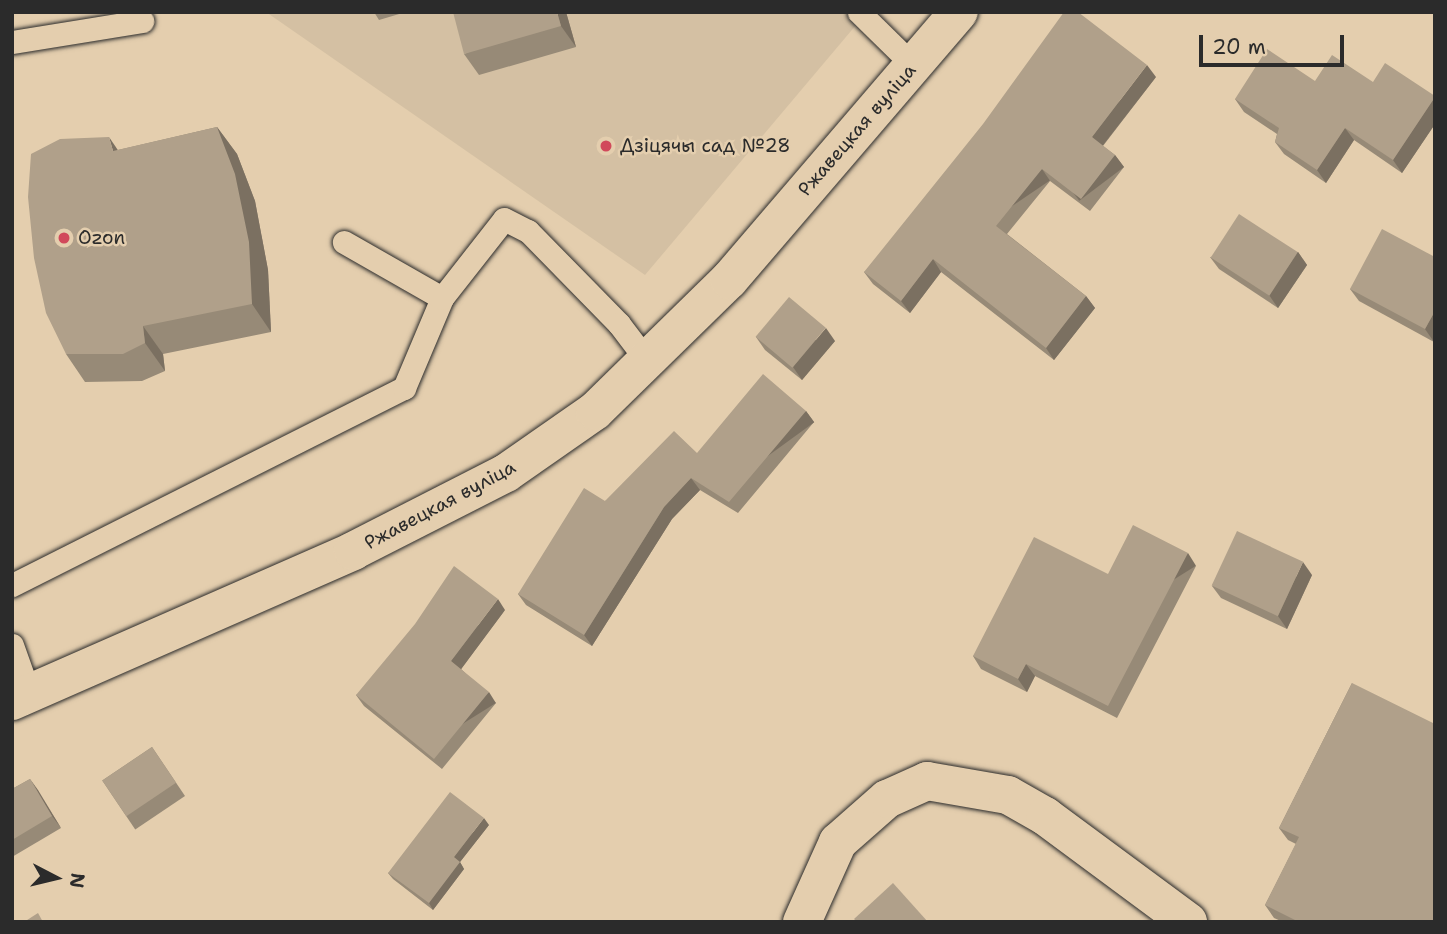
<!DOCTYPE html>
<meta charset="utf-8">
<style>
body{margin:0}
#map{position:relative;width:1447px;height:934px;overflow:hidden;background:#e4ceae;font-family:"Shantell Sans",sans-serif}
div>[style]{position:absolute}
.built>*{inset:0;background:#d4c0a3}
.roads{filter:drop-shadow(0 0 2px #2b2b2b) drop-shadow(0 0 2px #2b2b2b)}
.service>*{height:23px;margin:-11.5px;padding:0 11.5px;transform-origin:11.5px;border-radius:11.5px;background:#e4ceae}
.minor>*{height:38px;margin:-19px;padding:0 19px;transform-origin:19px;border-radius:19px;background:#e4ceae}
.wall>*{inset:0;background:#978a77;transform-origin:0 0}
.shaded-wall>*{inset:0;background:#7b7061;transform-origin:0 0}
.building>*{inset:0;background:#b0a08a;transform-origin:0 0}
.dots>*{width:19px;height:19px;translate:-50% -50%;box-sizing:border-box;border:4px solid #e4ceae;border-radius:50%}
span{translate:-50% -50%;white-space:nowrap;text-align:center;line-height:1.15;-webkit-text-stroke:5px #e4ceae;paint-order:stroke}
.street-label{font-size:19px;color:#2b2b2b}
.poi-label{font-size:19px;color:#2b2b2b}
.left{translate:0 -50%;text-align:left}
.frame{position:absolute;inset:0;border:14px solid #2b2b2b;pointer-events:none}
.north{position:absolute;left:21px;top:843px;width:70px;height:70px;-webkit-text-stroke:5px #e4ceae;paint-order:stroke;rotate:97deg;font-size:19px;font-weight:700;line-height:28px;text-align:center;color:#2b2b2b}
.north::after{content:'';display:block;margin:auto;width:24px;height:32px;background:#2b2b2b;clip-path:polygon(50% 0,100% 100%,50% 72%,0 100%)}
.scale{position:absolute;left:1199px;top:35px;width:145px;height:32px;box-sizing:border-box;border:4px solid #2b2b2b;border-top:0;padding-left:9px;font-size:21px;line-height:24px;white-space:nowrap;color:#2b2b2b;-webkit-text-stroke:5px #e4ceae;paint-order:stroke}
</style>
<div id="map">
<div class="built">
<i style="clip-path:polygon(266px 12px,867px 12px,645px 275px)"></i>
</div>
<div class="roads">
<div class="service">
<i style="left:859px;top:12px;width:76px;rotate:44.5deg"></i>
<i style="left:12px;top:42px;width:132px;rotate:-9.2deg"></i>
<i style="left:442px;top:298px;width:100px;rotate:-51.9deg"></i>
<i style="left:504px;top:219px;width:27px;rotate:27deg"></i>
<i style="left:528px;top:231px;width:130px;rotate:45.6deg"></i>
<i style="left:619px;top:324px;width:48px;rotate:52.7deg"></i>
<i style="left:12px;top:585px;width:439px;rotate:-26.7deg"></i>
<i style="left:404px;top:388px;width:98px;rotate:-67.1deg"></i>
<i style="left:442px;top:298px;width:113px;rotate:-150.3deg"></i>
<i style="left:12px;top:645px;width:51px;rotate:70.5deg"></i>
</div>
<div class="minor">
<i style="left:12px;top:701px;width:373px;rotate:-23.7deg"></i>
<i style="left:353px;top:551px;width:172px;rotate:-27deg"></i>
<i style="left:506px;top:473px;width:108px;rotate:-34.9deg"></i>
<i style="left:595px;top:411px;width:187px;rotate:-44.4deg"></i>
<i style="left:729px;top:280px;width:353px;rotate:-49.4deg"></i>
<i style="left:802px;top:922px;width:88px;rotate:-65.8deg"></i>
<i style="left:838px;top:842px;width:65px;rotate:-41.3deg"></i>
<i style="left:887px;top:799px;width:44px;rotate:-24.2deg"></i>
<i style="left:927px;top:781px;width:82px;rotate:9.8deg"></i>
<i style="left:1008px;top:795px;width:43px;rotate:29.6deg"></i>
<i style="left:1045px;top:816px;width:178px;rotate:36.5deg"></i>
</div>
</div>
<div class="wall">
<i style="clip-path:polygon(374px 12px,406px 12px,379px 20px)"></i>
<i style="clip-path:polygon(566px 12px,576px 47px,479px 75px,464px 54px)"></i>
<i style="clip-path:polygon(1156px 77px,1103px 146px,1115px 155px,1124px 167px,1090px 211px,1050px 181px,1007px 234px,1086px 296px,1095px 308px,1054px 360px,941px 272px,910px 313px,873px 284px,864px 272px)"></i>
<i style="clip-path:polygon(1315px 81px,1373px 82px,1435px 96px,1435px 124px,1402px 173px,1354px 140px,1326px 183px,1284px 154px,1275px 142px,1277px 134px,1244px 112px,1235px 99px)"></i>
<i style="clip-path:polygon(217px 127px,237px 154px,255px 201px,268px 270px,271px 332px,163px 354px,165px 371px,142px 381px,85px 382px,66px 354px,118px 150px)"></i>
<i style="clip-path:polygon(1298px 252px,1307px 265px,1278px 308px,1219px 269px,1210px 257px)"></i>
<i style="clip-path:polygon(1435px 257px,1435px 340px,1434px 342px,1359px 301px,1350px 289px)"></i>
<i style="clip-path:polygon(756px 337px,835px 341px,802px 380px,765px 350px)"></i>
<i style="clip-path:polygon(806px 411px,814px 422px,738px 513px,700px 490px,672px 519px,592px 646px,526px 605px,518px 594px,605px 501px)"></i>
<i style="clip-path:polygon(1196px 566px,1117px 718px,1035px 676px,1027px 692px,981px 669px,973px 656px,1108px 574px)"></i>
<i style="clip-path:polygon(1312px 575px,1287px 629px,1221px 598px,1212px 586px)"></i>
<i style="clip-path:polygon(505px 610px,461px 669px,496px 703px,442px 769px,364px 706px,356px 695px)"></i>
<i style="clip-path:polygon(1352px 683px,1435px 922px,1283px 922px,1274px 918px,1265px 905px,1296px 844px,1288px 840px,1279px 828px)"></i>
<i style="left:152px;top:747px;width:59px;height:60px;rotate:56deg"></i>
<i style="clip-path:polygon(30px 779px,61px 828px,12px 857px,12px 789px)"></i>
<i style="clip-path:polygon(489px 825px,460px 862px,464px 869px,433px 910px,393px 879px,388px 873px)"></i>
</div>
<div class="shaded-wall">
<i style="clip-path:polygon(557px 12px,566px 12px,576px 47px,561px 26px)"></i>
<i style="clip-path:polygon(1147px 65px,1156px 77px,1100px 149px,1092px 137px)"></i>
<i style="clip-path:polygon(1435px 97px,1435px 124px,1402px 173px,1393px 160px)"></i>
<i style="clip-path:polygon(217px 127px,237px 154px,255px 201px,268px 270px,271px 332px,252px 304px)"></i>
<i style="clip-path:polygon(1345px 128px,1354px 140px,1326px 183px,1317px 170px)"></i>
<i style="clip-path:polygon(109px 137px,128px 165px,113px 151px)"></i>
<i style="left:1115px;top:155px;width:15px;height:56px;rotate:53deg"></i>
<i style="left:1042px;top:169px;width:14px;height:73px;rotate:56deg"></i>
<i style="clip-path:polygon(1298px 252px,1307px 265px,1278px 308px,1269px 295px)"></i>
<i style="clip-path:polygon(933px 259px,941px 272px,910px 313px,901px 301px)"></i>
<i style="clip-path:polygon(1086px 296px,1095px 308px,1054px 360px,1046px 348px)"></i>
<i style="clip-path:polygon(1435px 311px,1435px 340px,1434px 342px,1425px 329px)"></i>
<i style="clip-path:polygon(143px 326px,163px 354px,165px 371px,145px 343px)"></i>
<i style="clip-path:polygon(826px 328px,835px 341px,802px 380px,793px 367px)"></i>
<i style="left:806px;top:411px;width:14px;height:119px;rotate:54deg"></i>
<i style="clip-path:polygon(691px 478px,700px 490px,672px 519px,592px 646px,584px 635px,664px 507px)"></i>
<i style="left:1188px;top:553px;width:15px;height:173px;rotate:58deg"></i>
<i style="clip-path:polygon(1303px 562px,1312px 575px,1287px 629px,1278px 616px)"></i>
<i style="clip-path:polygon(498px 599px,505px 610px,459px 672px,451px 661px)"></i>
<i style="clip-path:polygon(1026px 664px,1035px 676px,1027px 692px,1018px 679px)"></i>
<i style="left:489px;top:692px;width:13px;height:87px;rotate:58deg"></i>
<i style="clip-path:polygon(30px 779px,38px 790px,61px 828px,52px 816px)"></i>
<i style="clip-path:polygon(484px 818px,489px 825px,460px 862px,464px 869px,433px 910px,429px 903px,454px 857px)"></i>
</div>
<div class="building">
<i style="clip-path:polygon(453px 12px,557px 12px,561px 26px,464px 54px)"></i>
<i style="clip-path:polygon(1064px 12px,1078px 12px,1147px 65px,1092px 137px,1115px 155px,1081px 199px,1042px 169px,996px 226px,1086px 296px,1046px 348px,933px 259px,901px 301px,864px 272px,983px 124px)"></i>
<i style="clip-path:polygon(1267px 49px,1315px 81px,1332px 55px,1373px 82px,1385px 63px,1435px 96px,1435px 97px,1393px 160px,1345px 128px,1317px 170px,1275px 142px,1279px 128px,1235px 99px)"></i>
<i style="clip-path:polygon(217px 127px,235px 174px,249px 242px,252px 304px,143px 326px,145px 343px,123px 354px,66px 354px,46px 313px,34px 258px,28px 197px,31px 154px,60px 139px,109px 137px,113px 151px)"></i>
<i style="left:1239px;top:214px;width:70px;height:52px;rotate:33deg"></i>
<i style="clip-path:polygon(1382px 229px,1435px 257px,1435px 311px,1425px 329px,1350px 289px)"></i>
<i style="left:789px;top:297px;width:48px;height:52px;rotate:40deg"></i>
<i style="clip-path:polygon(763px 374px,806px 411px,729px 502px,691px 478px,664px 507px,584px 635px,518px 594px,584px 488px,605px 501px,674px 431px,697px 453px)"></i>
<i style="clip-path:polygon(1133px 525px,1188px 553px,1108px 706px,1026px 664px,1018px 679px,973px 656px,1034px 537px,1108px 574px)"></i>
<i style="left:1237px;top:531px;width:73px;height:60px;rotate:25deg"></i>
<i style="clip-path:polygon(454px 566px,498px 599px,451px 661px,489px 692px,434px 759px,356px 695px,415px 624px)"></i>
<i style="clip-path:polygon(1352px 683px,1435px 724px,1435px 922px,1299px 922px,1265px 905px,1299px 837px,1279px 828px)"></i>
<i style="left:152px;top:747px;width:43px;height:60px;rotate:56deg"></i>
<i style="clip-path:polygon(30px 779px,52px 816px,12px 840px,12px 789px)"></i>
<i style="clip-path:polygon(450px 792px,484px 818px,454px 857px,460px 862px,429px 903px,388px 873px)"></i>
<i style="clip-path:polygon(893px 883px,928px 922px,857px 922px,854px 919px)"></i>
<i style="clip-path:polygon(38px 913px,43px 922px,24px 922px)"></i>
</div>
<div class="dots">
<i style="left:606px;top:146px;background:#d1495b"></i>
<i style="left:64px;top:238px;background:#d1495b"></i>
</div>
<div class="street-label">
<span style="left:857px;top:130px;rotate:-49deg">Ржавецкая вуліца</span>
<span style="left:440px;top:505px;rotate:-28deg">Ржавецкая вуліца</span>
</div>
<div class="poi-label">
<span class="left" style="left:620px;top:146px">Дзіцячы сад №28</span>
<span class="left" style="left:78px;top:238px">Ozon</span>
</div>
<div class="frame"></div>
<div class="north">N</div>
<div class="scale">20 m</div>
</div>
